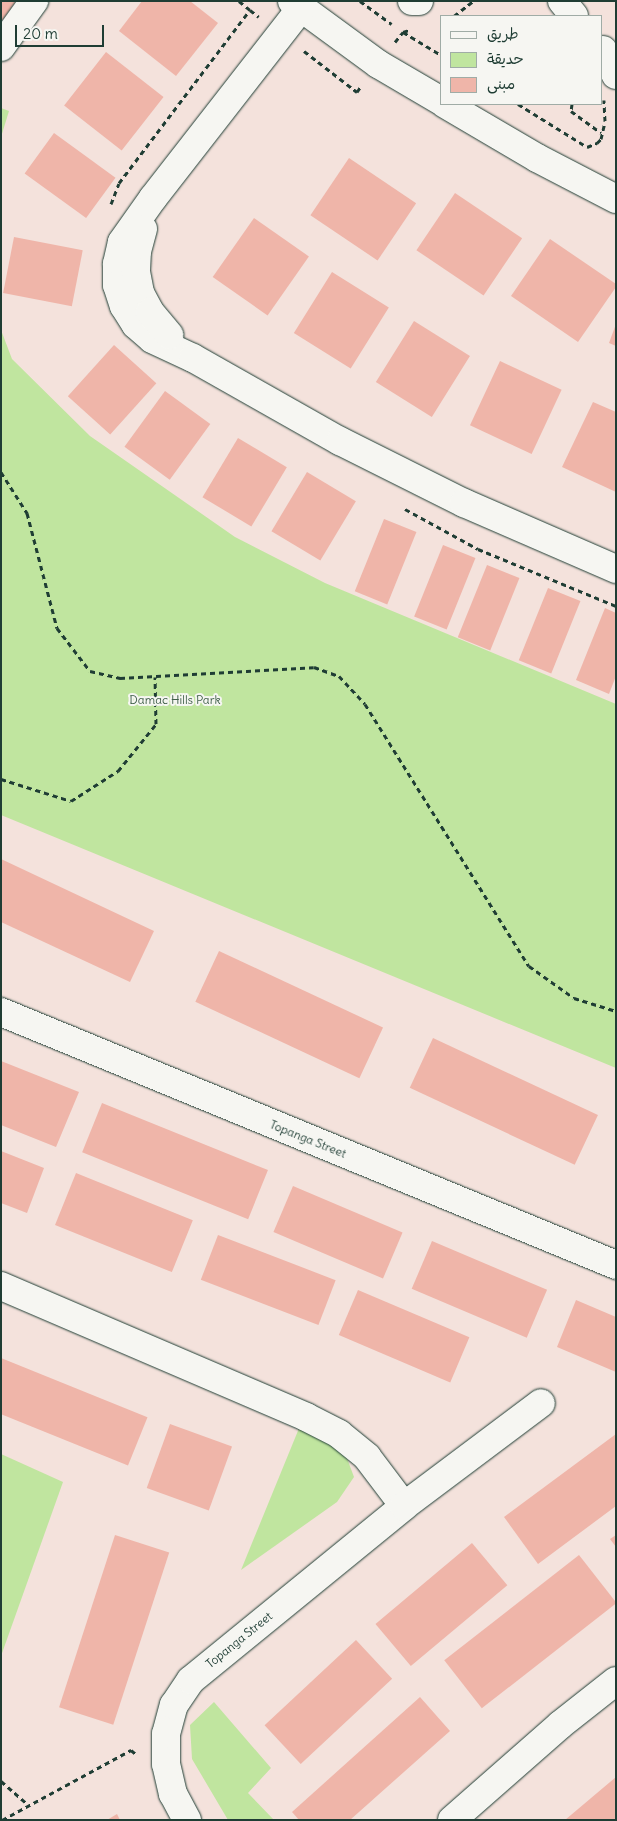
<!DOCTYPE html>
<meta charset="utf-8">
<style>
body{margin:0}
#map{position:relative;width:617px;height:1821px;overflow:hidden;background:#f4e2dc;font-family:Delius,"Playpen Sans Arabic",sans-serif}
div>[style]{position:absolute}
.green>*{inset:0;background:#c0e59f}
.building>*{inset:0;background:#efb5a9;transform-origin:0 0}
.path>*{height:3px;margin-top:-1.5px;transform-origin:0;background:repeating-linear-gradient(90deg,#1f3d34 0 5px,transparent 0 9px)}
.roads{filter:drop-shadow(0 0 1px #1f3d34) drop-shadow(0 0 1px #1f3d34)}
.minor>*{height:28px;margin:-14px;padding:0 14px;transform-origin:14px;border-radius:14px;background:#f6f6f2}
span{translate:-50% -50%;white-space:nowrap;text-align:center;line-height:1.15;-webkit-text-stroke:4px #f6f6f2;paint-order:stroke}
.park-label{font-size:12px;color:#3f5f49}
.street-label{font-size:12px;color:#1f3d34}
.frame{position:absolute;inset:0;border:2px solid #1f3d34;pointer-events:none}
.legend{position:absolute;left:440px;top:15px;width:162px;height:90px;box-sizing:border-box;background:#f6f6f2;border:1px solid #a0aca6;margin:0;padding:6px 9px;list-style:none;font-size:15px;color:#1f3d34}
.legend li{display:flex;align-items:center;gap:10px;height:25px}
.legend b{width:25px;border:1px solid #a0aca6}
.scale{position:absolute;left:15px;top:25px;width:89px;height:22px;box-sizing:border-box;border:2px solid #1f3d34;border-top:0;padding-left:6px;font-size:15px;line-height:18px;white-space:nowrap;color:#1f3d34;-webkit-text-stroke:4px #f6f6f2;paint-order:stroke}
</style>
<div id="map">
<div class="green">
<i style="clip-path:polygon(1px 108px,9px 111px,1px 137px)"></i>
<i style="clip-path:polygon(1px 330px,12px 359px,90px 436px,235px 537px,325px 583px,616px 704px,616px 1068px,1px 815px)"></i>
<i style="clip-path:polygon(302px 1421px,342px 1445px,354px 1477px,337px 1502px,241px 1570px)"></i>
<i style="clip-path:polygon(1px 1454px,63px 1482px,1px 1656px)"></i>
<i style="clip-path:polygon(214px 1702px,271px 1768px,248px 1793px,274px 1820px,228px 1820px,192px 1759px,190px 1725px)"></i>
</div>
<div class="building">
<i style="clip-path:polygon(1px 1px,16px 1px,1px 22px)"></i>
<i style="clip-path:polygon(142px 1px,190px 1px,218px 23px,176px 76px,119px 31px)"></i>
<i style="left:106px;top:52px;width:73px;height:68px;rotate:38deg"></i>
<i style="left:54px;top:133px;width:76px;height:50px;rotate:36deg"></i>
<i style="left:349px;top:158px;width:81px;height:69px;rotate:34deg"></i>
<i style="left:455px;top:193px;width:81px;height:69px;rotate:34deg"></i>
<i style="left:254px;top:218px;width:67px;height:72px;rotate:35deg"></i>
<i style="left:14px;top:237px;width:70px;height:57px;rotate:11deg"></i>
<i style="clip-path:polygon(550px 239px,616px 284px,616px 287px,578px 342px,511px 296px)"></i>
<i style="left:332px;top:272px;width:67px;height:72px;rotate:32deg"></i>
<i style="left:414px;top:321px;width:66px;height:72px;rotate:32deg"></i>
<i style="clip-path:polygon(616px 324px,616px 346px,609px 343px)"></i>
<i style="left:114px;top:345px;width:57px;height:69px;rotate:42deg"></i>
<i style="left:500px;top:361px;width:68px;height:71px;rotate:25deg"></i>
<i style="left:165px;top:391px;width:56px;height:69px;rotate:36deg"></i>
<i style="clip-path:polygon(593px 402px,616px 412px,616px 492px,562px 467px)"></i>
<i style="left:238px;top:438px;width:57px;height:69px;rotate:31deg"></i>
<i style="left:307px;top:472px;width:57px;height:69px;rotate:31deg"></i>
<i style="left:384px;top:519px;width:35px;height:78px;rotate:22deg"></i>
<i style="left:443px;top:545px;width:35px;height:77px;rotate:22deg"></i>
<i style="left:487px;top:565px;width:35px;height:78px;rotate:22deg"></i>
<i style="left:548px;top:588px;width:35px;height:78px;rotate:22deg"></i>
<i style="clip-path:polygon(605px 608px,616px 613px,616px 676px,609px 694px,576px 680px)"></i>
<i style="clip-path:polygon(1px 859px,154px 931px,130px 982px,1px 922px)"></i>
<i style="left:219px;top:951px;width:181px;height:56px;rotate:25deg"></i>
<i style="left:433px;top:1038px;width:182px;height:55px;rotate:25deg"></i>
<i style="clip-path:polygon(1px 1061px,79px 1092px,56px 1147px,1px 1125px)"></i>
<i style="left:102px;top:1103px;width:179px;height:53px;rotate:22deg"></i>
<i style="clip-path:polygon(1px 1151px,44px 1168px,27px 1213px,1px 1203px)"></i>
<i style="left:76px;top:1173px;width:126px;height:56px;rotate:22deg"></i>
<i style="left:293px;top:1186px;width:119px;height:50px;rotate:23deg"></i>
<i style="left:218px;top:1235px;width:126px;height:48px;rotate:21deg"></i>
<i style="left:432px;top:1241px;width:125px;height:52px;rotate:23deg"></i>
<i style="left:358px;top:1290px;width:121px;height:49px;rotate:23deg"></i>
<i style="clip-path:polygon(576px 1300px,616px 1317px,616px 1372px,557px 1347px)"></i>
<i style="left:1px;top:1358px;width:158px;height:52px;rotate:22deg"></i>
<i style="left:170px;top:1424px;width:66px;height:68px;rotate:20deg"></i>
<i style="clip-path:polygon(616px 1434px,616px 1506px,538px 1564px,504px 1517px)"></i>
<i style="left:115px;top:1535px;width:57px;height:181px;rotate:18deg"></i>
<i style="clip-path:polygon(616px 1535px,616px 1547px,610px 1539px)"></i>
<i style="left:472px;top:1543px;width:55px;height:126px;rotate:50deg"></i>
<i style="left:579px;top:1555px;width:61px;height:171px;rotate:52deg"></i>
<i style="left:356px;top:1640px;width:53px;height:125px;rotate:47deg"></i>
<i style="clip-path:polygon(420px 1697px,450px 1731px,350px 1820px,299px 1820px,292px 1812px)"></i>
<i style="clip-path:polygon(616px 1777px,616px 1820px,565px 1820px)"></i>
<i style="clip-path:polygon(117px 1814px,120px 1820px,107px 1820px)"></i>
</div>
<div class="path">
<i style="left:239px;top:1px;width:14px;rotate:39deg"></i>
<i style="left:360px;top:1px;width:39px;rotate:36deg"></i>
<i style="left:454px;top:16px;width:24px;rotate:-38deg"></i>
<i style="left:403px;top:32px;width:44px;rotate:31.2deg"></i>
<i style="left:395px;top:42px;width:13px;rotate:-51deg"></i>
<i style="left:403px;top:32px;width:6px;rotate:-18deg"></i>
<i style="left:304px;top:51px;width:67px;rotate:37.7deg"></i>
<i style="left:357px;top:92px;width:7px;rotate:-56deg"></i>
<i style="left:518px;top:104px;width:81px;rotate:31.9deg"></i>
<i style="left:587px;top:147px;width:11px;rotate:-22deg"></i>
<i style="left:597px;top:143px;width:6px;rotate:-45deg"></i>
<i style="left:601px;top:139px;width:18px;rotate:-77deg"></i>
<i style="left:605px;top:121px;width:21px;rotate:-93deg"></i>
<i style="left:572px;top:104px;width:7px;rotate:98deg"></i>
<i style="left:571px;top:111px;width:37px;rotate:36deg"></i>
<i style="left:111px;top:204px;width:22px;rotate:-69deg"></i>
<i style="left:119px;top:183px;width:217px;rotate:-52.9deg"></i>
<i style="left:250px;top:10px;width:11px;rotate:38deg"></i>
<i style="left:1px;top:472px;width:49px;rotate:57.6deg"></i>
<i style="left:27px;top:513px;width:119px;rotate:75.4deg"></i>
<i style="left:57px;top:628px;width:54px;rotate:52.5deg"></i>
<i style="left:90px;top:671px;width:31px;rotate:13deg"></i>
<i style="left:120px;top:678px;width:194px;rotate:-3.2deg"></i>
<i style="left:314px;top:667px;width:27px;rotate:20deg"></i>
<i style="left:339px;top:676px;width:38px;rotate:47deg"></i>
<i style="left:365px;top:704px;width:309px;rotate:58deg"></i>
<i style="left:529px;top:966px;width:55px;rotate:35.4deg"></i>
<i style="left:574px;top:998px;width:44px;rotate:17.2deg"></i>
<i style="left:405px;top:509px;width:83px;rotate:28.7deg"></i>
<i style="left:478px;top:549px;width:149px;rotate:22.4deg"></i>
<i style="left:1px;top:779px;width:73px;rotate:17.4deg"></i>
<i style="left:71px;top:801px;width:56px;rotate:-32.6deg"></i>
<i style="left:118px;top:771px;width:60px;rotate:-51deg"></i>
<i style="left:156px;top:724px;width:47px;rotate:-91.2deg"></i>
<i style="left:1px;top:1781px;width:37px;rotate:41deg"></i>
<i style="left:2px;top:1820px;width:147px;rotate:-28.5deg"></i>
<i style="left:131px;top:1750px;width:8px;rotate:40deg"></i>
</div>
<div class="roads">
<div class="minor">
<i style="left:292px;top:1px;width:107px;rotate:36.2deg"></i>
<i style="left:378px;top:64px;width:73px;rotate:30.4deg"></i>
<i style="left:412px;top:1px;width:7px"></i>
<i style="left:562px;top:1px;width:19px;rotate:51deg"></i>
<i style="left:301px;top:8px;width:241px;rotate:127.9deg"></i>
<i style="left:153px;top:198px;width:54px;rotate:125.2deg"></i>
<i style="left:122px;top:242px;width:23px;rotate:103deg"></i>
<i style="left:117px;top:264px;width:21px;rotate:90deg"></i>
<i style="left:117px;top:285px;width:22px;rotate:72deg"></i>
<i style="left:124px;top:306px;width:22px;rotate:58deg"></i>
<i style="left:136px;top:325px;width:21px;rotate:41deg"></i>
<i style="left:152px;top:339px;width:45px;rotate:24.9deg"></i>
<i style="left:193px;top:358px;width:169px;rotate:29.5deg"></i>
<i style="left:340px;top:441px;width:139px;rotate:26.6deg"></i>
<i style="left:464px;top:503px;width:166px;rotate:23.5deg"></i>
<i style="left:1px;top:47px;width:57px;rotate:-54.3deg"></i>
<i style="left:603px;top:50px;width:28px;rotate:63deg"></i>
<i style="left:445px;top:104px;width:107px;rotate:30.4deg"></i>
<i style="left:537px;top:158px;width:89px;rotate:27.4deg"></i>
<i style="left:143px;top:229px;width:23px;rotate:105deg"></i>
<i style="left:137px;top:251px;width:21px;rotate:93deg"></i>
<i style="left:136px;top:272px;width:21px;rotate:79deg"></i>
<i style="left:140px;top:293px;width:21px;rotate:62deg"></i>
<i style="left:150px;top:312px;width:30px;rotate:50deg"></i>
<i style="left:1px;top:1012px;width:665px;rotate:22.36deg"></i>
<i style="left:1px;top:1286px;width:332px;rotate:23.2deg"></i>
<i style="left:306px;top:1417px;width:37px;rotate:27deg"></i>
<i style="left:339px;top:1434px;width:36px;rotate:39deg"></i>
<i style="left:367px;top:1457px;width:61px;rotate:52.9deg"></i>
<i style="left:187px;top:1820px;width:30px;rotate:-118deg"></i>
<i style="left:173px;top:1794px;width:31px;rotate:-103deg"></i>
<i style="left:166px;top:1764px;width:30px;rotate:-90deg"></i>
<i style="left:166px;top:1734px;width:30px;rotate:-75deg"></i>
<i style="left:174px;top:1705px;width:30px;rotate:-56deg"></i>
<i style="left:191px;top:1680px;width:275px;rotate:-39.2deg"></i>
<i style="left:404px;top:1506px;width:171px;rotate:-36.9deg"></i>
<i style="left:452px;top:1820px;width:144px;rotate:-41.3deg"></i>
<i style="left:560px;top:1725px;width:71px;rotate:-38.2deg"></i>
</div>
</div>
<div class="park-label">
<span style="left:175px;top:700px">Damac Hills Park</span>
</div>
<div class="street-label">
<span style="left:308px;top:1139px;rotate:22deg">Topanga Street</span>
<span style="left:239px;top:1640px;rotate:-39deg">Topanga Street</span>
</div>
<div class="frame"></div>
<ul class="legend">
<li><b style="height:6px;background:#f6f6f2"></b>طريق</li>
<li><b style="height:14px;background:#c0e59f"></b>حديقة</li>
<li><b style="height:14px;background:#efb5a9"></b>مبنى</li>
</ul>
<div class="scale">20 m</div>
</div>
